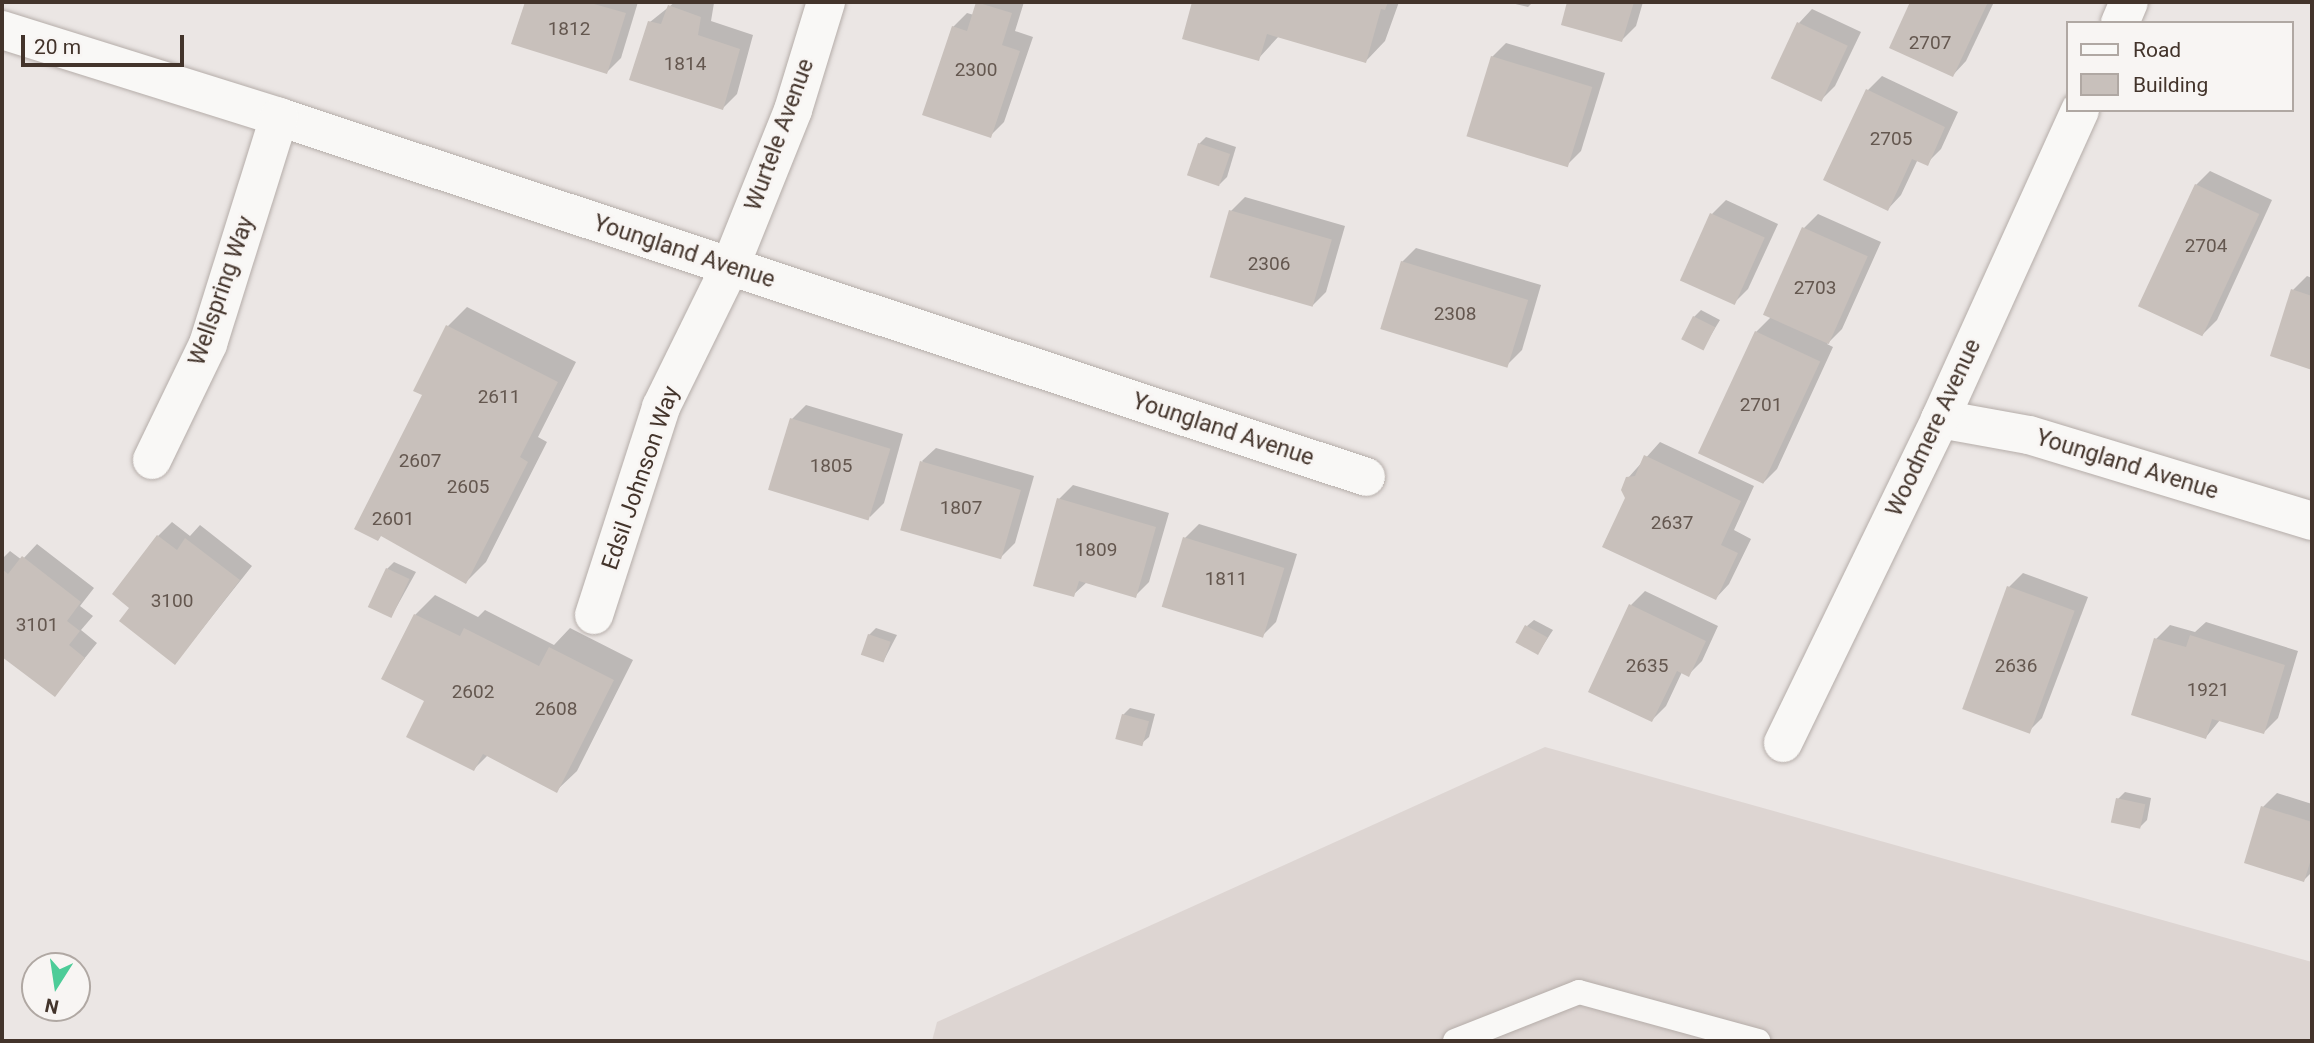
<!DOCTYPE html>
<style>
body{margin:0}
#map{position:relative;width:2314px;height:1043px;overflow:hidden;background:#ebe6e4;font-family:Roboto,sans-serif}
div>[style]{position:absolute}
.built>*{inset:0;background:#ddd5d2}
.shadow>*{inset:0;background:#0003}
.building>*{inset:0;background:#c8c0bb;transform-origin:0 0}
.roads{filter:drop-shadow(0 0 2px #b5ada9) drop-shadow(0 0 2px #b5ada9)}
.lane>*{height:24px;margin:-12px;padding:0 12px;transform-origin:12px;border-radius:12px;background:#f9f8f6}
.street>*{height:38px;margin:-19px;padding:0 19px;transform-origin:19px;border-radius:19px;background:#f9f8f6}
span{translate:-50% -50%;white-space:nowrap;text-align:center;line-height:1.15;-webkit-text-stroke:5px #f8f5f3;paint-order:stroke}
.number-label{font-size:19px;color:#64574f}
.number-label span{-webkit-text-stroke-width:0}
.street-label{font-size:23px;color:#43342b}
.frame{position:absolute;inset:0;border:4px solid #43342b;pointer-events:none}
.legend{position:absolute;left:2066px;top:21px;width:228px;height:91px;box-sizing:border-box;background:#f8f5f3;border:2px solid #b0a8a3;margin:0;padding:9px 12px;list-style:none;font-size:21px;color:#43342b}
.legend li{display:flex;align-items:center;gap:14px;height:35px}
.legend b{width:35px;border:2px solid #b0a8a3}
.north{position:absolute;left:21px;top:952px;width:70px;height:70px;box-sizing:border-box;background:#f8f5f3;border:2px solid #b0a8a3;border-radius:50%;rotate:192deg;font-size:19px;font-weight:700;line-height:28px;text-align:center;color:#43342b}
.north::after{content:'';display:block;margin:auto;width:24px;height:32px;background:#4dcc98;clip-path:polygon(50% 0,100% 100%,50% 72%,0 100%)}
.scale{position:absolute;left:21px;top:35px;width:163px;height:32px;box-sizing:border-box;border:4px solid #43342b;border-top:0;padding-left:9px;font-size:21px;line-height:24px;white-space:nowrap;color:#43342b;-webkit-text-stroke:5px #f8f5f3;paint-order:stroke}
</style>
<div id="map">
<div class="built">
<i style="clip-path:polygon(1545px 747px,2312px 962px,2312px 1041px,932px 1041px,937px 1022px)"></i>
</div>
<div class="shadow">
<i style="clip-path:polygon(527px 2px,638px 2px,621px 58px,607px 72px,513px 43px)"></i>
<i style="clip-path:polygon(675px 2px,714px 3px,711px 21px,753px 35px,737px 94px,723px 108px,650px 22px)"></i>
<i style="clip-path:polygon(978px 2px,1024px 2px,1015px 31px,1033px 37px,1004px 122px,990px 136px,953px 27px,967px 13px,974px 15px)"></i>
<i style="clip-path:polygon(1194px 2px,1399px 2px,1385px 41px,1366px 61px,1279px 36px,1258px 59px,1184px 38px)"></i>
<i style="clip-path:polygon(1507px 2px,1533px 2px,1528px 7px)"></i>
<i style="clip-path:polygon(1569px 2px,1643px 2px,1636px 26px,1622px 40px,1563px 24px)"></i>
<i style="clip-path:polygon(1912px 2px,1994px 2px,1966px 61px,1953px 75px,1891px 47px)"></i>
<i style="clip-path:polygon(1812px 9px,1861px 32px,1835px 86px,1821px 100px,1799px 23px)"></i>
<i style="clip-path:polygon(1506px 43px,1605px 73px,1581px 151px,1567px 165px,1492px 57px)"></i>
<i style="clip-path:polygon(1882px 76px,1958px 112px,1941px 149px,1927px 163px,1918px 159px,1901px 195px,1888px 209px,1868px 90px)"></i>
<i style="clip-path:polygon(1206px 137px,1236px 147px,1227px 177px,1220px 184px,1199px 144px)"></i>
<i style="clip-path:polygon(2210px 171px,2272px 200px,2217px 320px,2203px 334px,2196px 185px)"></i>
<i style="clip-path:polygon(1245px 197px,1345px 226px,1326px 292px,1312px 306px,1231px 211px)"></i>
<i style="clip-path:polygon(1726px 200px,1778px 224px,1748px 289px,1734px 303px,1712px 214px)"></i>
<i style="clip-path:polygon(1818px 214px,1881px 242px,1842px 329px,1827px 344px,1833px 347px,1777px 469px,1763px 483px,1756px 332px,1771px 317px,1804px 228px)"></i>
<i style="clip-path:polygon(1416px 248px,1541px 285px,1522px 350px,1508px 364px,1402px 262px)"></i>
<i style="clip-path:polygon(2307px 276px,2312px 278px,2312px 368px,2272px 355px,2293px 290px)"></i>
<i style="clip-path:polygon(467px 307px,576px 362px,538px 437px,547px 442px,486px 562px,466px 582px,382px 535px,447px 327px)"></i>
<i style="clip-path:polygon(1701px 310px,1720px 320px,1703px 348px,1694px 317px)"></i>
<i style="clip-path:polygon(806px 405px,903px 434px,884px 503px,870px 517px,792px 419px)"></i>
<i style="clip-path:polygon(1660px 442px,1754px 486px,1734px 530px,1751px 539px,1729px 584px,1716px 598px,1627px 498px,1628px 478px)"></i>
<i style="clip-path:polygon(936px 448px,1034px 476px,1015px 543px,1001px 557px,922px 461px)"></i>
<i style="clip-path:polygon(1073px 485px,1169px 513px,1149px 582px,1135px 596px,1087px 582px,1073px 595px,1059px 499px)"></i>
<i style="clip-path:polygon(172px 522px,190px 536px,200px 525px,252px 566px,175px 663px,132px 608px,158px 536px)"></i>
<i style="clip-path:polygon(1199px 524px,1297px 554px,1276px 622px,1262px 636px,1185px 538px)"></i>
<i style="clip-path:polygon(37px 544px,94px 588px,80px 606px,93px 616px,81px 630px,97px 643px,55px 695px,2px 654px,2px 559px,10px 551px,22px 560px)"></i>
<i style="clip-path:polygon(394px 562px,416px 572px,391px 617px,387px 569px)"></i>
<i style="clip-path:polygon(2023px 573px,2088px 597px,2042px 718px,2028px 732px,2009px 587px)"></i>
<i style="clip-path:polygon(1645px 591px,1718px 626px,1702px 661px,1688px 675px,1682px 672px,1666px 706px,1652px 720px,1631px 605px)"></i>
<i style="clip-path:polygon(435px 595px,478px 617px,485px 610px,554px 645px,570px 628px,633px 660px,577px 771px,557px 790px,488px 755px,474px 769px,426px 700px,383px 678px,415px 615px)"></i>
<i style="clip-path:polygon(1534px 620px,1553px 630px,1538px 653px,1527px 626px)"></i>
<i style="clip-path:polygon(2206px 622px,2298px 651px,2278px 718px,2264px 732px,2220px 720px,2206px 737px,2156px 639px,2170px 625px,2195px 632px)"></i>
<i style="clip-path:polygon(876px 628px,897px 635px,884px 660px,869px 635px)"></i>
<i style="clip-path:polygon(1130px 708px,1155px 714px,1149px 737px,1142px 743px,1123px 715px)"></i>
<i style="clip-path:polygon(2125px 792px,2151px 798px,2147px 820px,2140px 827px,2118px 799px)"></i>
<i style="clip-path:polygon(2277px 793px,2312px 804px,2312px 872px,2304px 880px,2263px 807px)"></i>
</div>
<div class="building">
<i style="clip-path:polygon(525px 2px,587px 2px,626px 13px,607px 74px,511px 44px)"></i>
<i style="clip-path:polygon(976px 2px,1012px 13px,1002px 45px,1020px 51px,991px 138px,922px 115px,952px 26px,967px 31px)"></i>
<i style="clip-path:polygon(1192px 2px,1388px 2px,1385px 10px,1381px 9px,1366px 63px,1267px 34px,1259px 61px,1182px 39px)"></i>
<i style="clip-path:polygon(1567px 2px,1634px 2px,1622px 42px,1561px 25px)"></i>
<i style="clip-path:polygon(1910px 2px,1988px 2px,1953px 77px,1889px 48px)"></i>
<i style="clip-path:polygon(668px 5px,701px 17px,698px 35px,740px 49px,723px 110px,629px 80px,648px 21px,661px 24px)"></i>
<i style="left:1797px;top:22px;width:56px;height:62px;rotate:25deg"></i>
<i style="left:1491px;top:56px;width:106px;height:84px;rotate:17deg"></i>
<i style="clip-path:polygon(1866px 89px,1945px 127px,1928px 166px,1912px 159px,1888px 211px,1823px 180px)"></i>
<i style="left:1198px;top:143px;width:34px;height:34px;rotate:19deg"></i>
<i style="left:2195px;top:184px;width:71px;height:135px;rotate:25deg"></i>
<i style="left:1229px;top:210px;width:107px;height:70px;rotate:16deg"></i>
<i style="left:1710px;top:213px;width:60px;height:74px;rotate:24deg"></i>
<i style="left:1802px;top:227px;width:72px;height:96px;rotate:24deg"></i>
<i style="left:1401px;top:261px;width:133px;height:71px;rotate:17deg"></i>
<i style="clip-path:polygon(2291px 289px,2312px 296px,2312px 370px,2270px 356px)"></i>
<i style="left:1693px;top:316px;width:25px;height:26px;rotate:27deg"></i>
<i style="clip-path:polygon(446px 325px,558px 382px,520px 457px,528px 462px,466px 584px,381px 536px,378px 541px,354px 529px,422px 395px,413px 391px)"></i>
<i style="left:1755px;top:331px;width:72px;height:135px;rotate:25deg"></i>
<i style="left:790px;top:418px;width:105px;height:75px;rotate:17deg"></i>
<i style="clip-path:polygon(1644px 455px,1741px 501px,1721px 545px,1738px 553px,1716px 600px,1602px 547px,1625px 498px,1621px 490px,1626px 477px,1635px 476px)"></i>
<i style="left:920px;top:461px;width:105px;height:72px;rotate:16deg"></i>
<i style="clip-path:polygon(1057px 498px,1156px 527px,1136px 598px,1079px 581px,1074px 597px,1033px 586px)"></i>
<i style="clip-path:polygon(157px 535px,177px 550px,185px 538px,240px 580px,175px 665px,119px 621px,129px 608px,112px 594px)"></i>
<i style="left:1183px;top:537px;width:106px;height:73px;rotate:17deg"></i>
<i style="clip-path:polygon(22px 556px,81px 602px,67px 621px,80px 631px,69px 645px,85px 658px,55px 697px,2px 657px,2px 569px,8px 574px)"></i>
<i style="left:386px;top:568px;width:26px;height:43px;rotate:25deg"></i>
<i style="left:2007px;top:586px;width:72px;height:131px;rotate:20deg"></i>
<i style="clip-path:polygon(1629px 604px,1706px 641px,1689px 677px,1677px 671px,1652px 722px,1588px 692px)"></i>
<i style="clip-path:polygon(414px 614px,460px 636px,464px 628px,539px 666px,549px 647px,614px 680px,557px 793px,483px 754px,474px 771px,406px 737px,424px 701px,381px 679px)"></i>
<i style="left:1525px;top:625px;width:26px;height:20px;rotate:29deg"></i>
<i style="left:868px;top:634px;width:24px;height:22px;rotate:19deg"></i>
<i style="clip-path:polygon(2190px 635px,2285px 665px,2264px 734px,2212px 719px,2206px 739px,2131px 715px,2154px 638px,2186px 647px)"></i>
<i style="left:1122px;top:714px;width:28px;height:26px;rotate:15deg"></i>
<i style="left:2116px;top:798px;width:30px;height:25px;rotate:12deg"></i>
<i style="clip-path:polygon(2261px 806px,2312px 822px,2312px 856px,2304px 882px,2244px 863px)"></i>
</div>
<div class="roads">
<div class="lane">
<i style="left:1455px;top:1041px;width:133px;rotate:-21.6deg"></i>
<i style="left:1579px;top:992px;width:186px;rotate:15.3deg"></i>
</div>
<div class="street">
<i style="left:2120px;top:23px;width:23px;rotate:-67deg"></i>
<i style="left:2px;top:30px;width:290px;rotate:17.4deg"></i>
<i style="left:279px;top:117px;width:1145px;rotate:18.32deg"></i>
<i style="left:1940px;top:419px;width:90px;rotate:10.2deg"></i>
<i style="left:2029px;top:435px;width:296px;rotate:16.9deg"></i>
<i style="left:152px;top:460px;width:129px;rotate:-64.2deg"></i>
<i style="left:208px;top:344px;width:238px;rotate:-72.6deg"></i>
<i style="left:594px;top:615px;width:219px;rotate:-72.1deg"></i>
<i style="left:661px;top:407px;width:156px;rotate:-63.8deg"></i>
<i style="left:730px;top:267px;width:169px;rotate:-68.1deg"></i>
<i style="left:793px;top:110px;width:113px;rotate:-73deg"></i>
<i style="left:1783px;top:743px;width:360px;rotate:-64.1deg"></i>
<i style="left:1940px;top:419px;width:339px;rotate:-65.6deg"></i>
</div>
</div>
<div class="number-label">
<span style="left:569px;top:29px">1812</span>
<span style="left:1930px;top:43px">2707</span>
<span style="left:685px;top:64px">1814</span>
<span style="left:976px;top:70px">2300</span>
<span style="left:1891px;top:139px">2705</span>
<span style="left:2206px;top:246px">2704</span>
<span style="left:1269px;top:264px">2306</span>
<span style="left:1815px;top:288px">2703</span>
<span style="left:1455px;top:314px">2308</span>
<span style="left:499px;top:397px">2611</span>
<span style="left:1761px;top:405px">2701</span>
<span style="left:420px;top:461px">2607</span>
<span style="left:831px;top:466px">1805</span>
<span style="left:468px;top:487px">2605</span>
<span style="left:961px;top:508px">1807</span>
<span style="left:393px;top:519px">2601</span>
<span style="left:1672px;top:523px">2637</span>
<span style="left:1096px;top:550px">1809</span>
<span style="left:1226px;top:579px">1811</span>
<span style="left:172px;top:601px">3100</span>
<span style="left:37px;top:625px">3101</span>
<span style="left:1647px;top:666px">2635</span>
<span style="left:2016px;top:666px">2636</span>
<span style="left:2208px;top:690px">1921</span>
<span style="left:473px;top:692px">2602</span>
<span style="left:556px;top:709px">2608</span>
</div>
<div class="street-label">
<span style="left:780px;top:135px;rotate:-70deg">Wurtele Avenue</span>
<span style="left:684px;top:252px;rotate:18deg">Youngland Avenue</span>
<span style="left:222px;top:291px;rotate:-71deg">Wellspring Way</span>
<span style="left:1934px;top:428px;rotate:-65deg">Woodmere Avenue</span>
<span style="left:1223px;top:430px;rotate:18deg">Youngland Avenue</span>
<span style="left:2127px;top:465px;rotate:17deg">Youngland Avenue</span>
<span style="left:641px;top:478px;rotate:-71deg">Edsil Johnson Way</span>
</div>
<div class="frame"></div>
<ul class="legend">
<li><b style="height:9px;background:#f9f8f6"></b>Road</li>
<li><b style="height:19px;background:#c8c0bb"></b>Building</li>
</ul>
<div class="north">N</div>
<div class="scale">20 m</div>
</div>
